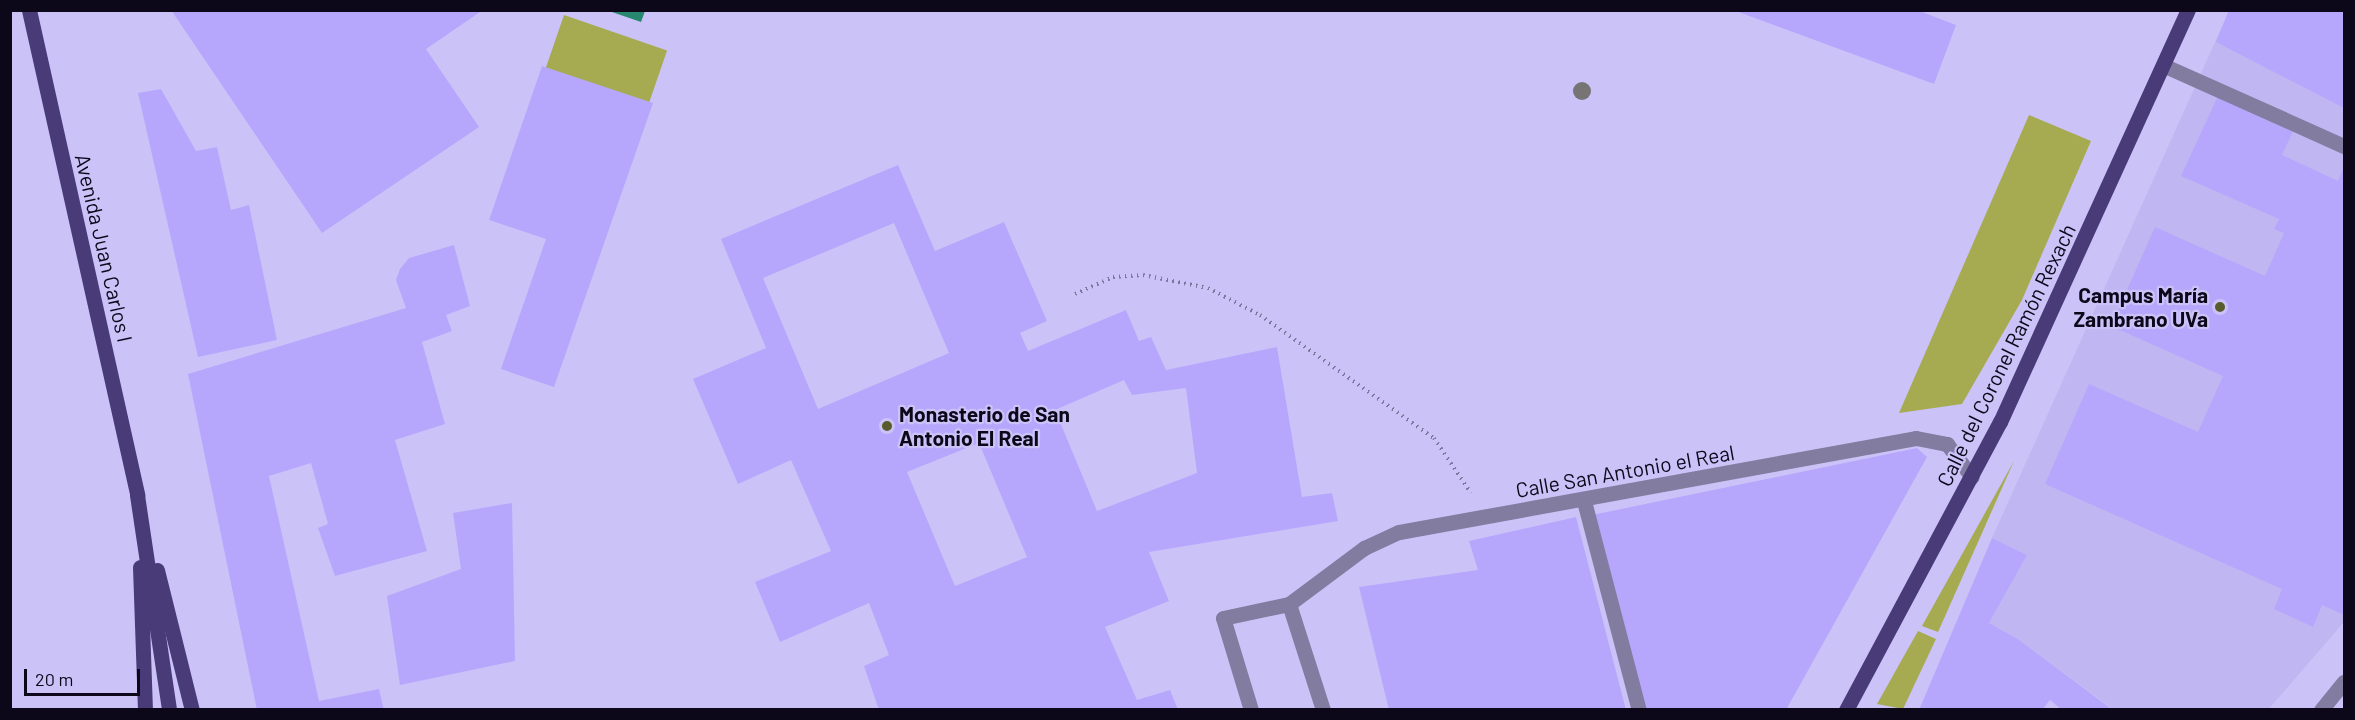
<!DOCTYPE html>
<meta charset="utf-8">
<style>
body{margin:0}
#map{position:relative;width:2355px;height:720px;overflow:hidden;background:#cbc3f8;font-family:Barlow,sans-serif}
div>[style]{position:absolute}
.built>*{inset:0;background:#c0b6f1}
.green>*{inset:0;background:#a6ab51;transform-origin:0 0}
.water>*{inset:0;background:#27876f}
.building>*{inset:0;background:#b7a7fc}
.path>*{height:4px;margin-top:-2px;transform-origin:0;background:repeating-linear-gradient(90deg,#7d779e 0 1.5px,transparent 0 6px)}
.minor>*{height:15px;margin:-7.5px;padding:0 7.5px;transform-origin:7.5px;border-radius:7.5px;background:#827ca0}
.major>*{height:15px;margin:-7.5px;padding:0 7.5px;transform-origin:7.5px;border-radius:7.5px;background:#493a78}
.trees>*{width:18px;height:18px;margin:-9px;border-radius:50%;background:#767475}
.dots>*{width:16px;height:16px;translate:-50% -50%;box-sizing:border-box;border:3px solid #cbc3f8;border-radius:50%}
span{translate:-50% -50%;white-space:nowrap;text-align:center;line-height:1.15;-webkit-text-stroke:4.5px #cbc3f8;paint-order:stroke}
.street-label{font-size:21px;color:#0c081a}
.poi-label{font-size:21px;color:#0c081a;font-weight:700}
.right{translate:-100% -50%;text-align:right}
.left{translate:0 -50%;text-align:left}
.frame{position:absolute;inset:0;border:12px solid #0c081a;pointer-events:none}
.scale{position:absolute;left:24px;top:669px;width:116px;height:27px;box-sizing:border-box;border:3px solid #0c081a;border-top:0;padding-left:8px;font-size:18px;line-height:21px;white-space:nowrap;color:#0c081a;-webkit-text-stroke:4px #cbc3f8;paint-order:stroke}
</style>
<div id="map">
<div class="built">
<i style="clip-path:polygon(2229px 11px,2344px 11px,2344px 622px,2268px 710px,2113px 709px,2018px 639px,1989px 623px,2027px 555px,1992px 538px)"></i>
</div>
<div class="green">
<i style="left:564px;top:15px;width:109px;height:56px;rotate:19deg"></i>
<i style="clip-path:polygon(2029px 115px,2091px 141px,2022px 300px,1962px 404px,1899px 413px)"></i>
<i style="clip-path:polygon(2014px 461px,1938px 632px,1922px 626px)"></i>
<i style="clip-path:polygon(1918px 631px,1936px 639px,1903px 709px,1877px 704px)"></i>
</div>
<div class="water">
<i style="clip-path:polygon(609px 11px,645px 11px,641px 22px)"></i>
</div>
<div class="building">
<i style="clip-path:polygon(171px 10px,483px 10px,426px 49px,479px 127px,322px 233px)"></i>
<i style="clip-path:polygon(1733px 10px,1917px 10px,1956px 25px,1934px 84px)"></i>
<i style="clip-path:polygon(2229px 10px,2344px 10px,2344px 108px,2216px 42px)"></i>
<i style="clip-path:polygon(542px 66px,653px 103px,554px 387px,501px 369px,546px 239px,489px 220px)"></i>
<i style="clip-path:polygon(161px 89px,196px 151px,217px 147px,231px 210px,249px 205px,277px 340px,198px 357px,138px 93px)"></i>
<i style="clip-path:polygon(2218px 96px,2294px 129px,2282px 155px,2338px 181px,2344px 166px,2344px 615px,2322px 605px,2313px 627px,2274px 609px,2282px 589px,2045px 484px,2089px 384px,2198px 432px,2223px 376px,2111px 326px,2155px 227px,2265px 276px,2284px 233px,2274px 229px,2279px 219px,2181px 176px)"></i>
<i style="clip-path:polygon(evenodd,898px 165px,935px 251px,1004px 222px,1047px 321px,1020px 333px,1028px 351px,1126px 310px,1139px 341px,1151px 337px,1166px 370px,1277px 347px,1302px 497px,1332px 493px,1338px 521px,1149px 552px,1169px 601px,1105px 627px,1137px 700px,1170px 690px,1178px 710px,879px 710px,864px 666px,889px 655px,869px 603px,780px 642px,755px 582px,831px 551px,791px 460px,738px 484px,693px 379px,766px 348px,721px 239px,898px 165px,894px 223px,949px 353px,818px 409px,763px 278px,894px 223px,898px 165px,1124px 380px,1132px 395px,1186px 388px,1197px 473px,1097px 511px,1055px 410px,1124px 380px,898px 165px,979px 443px,1027px 557px,955px 586px,907px 472px,979px 443px)"></i>
<i style="clip-path:polygon(454px 245px,470px 306px,446px 315px,452px 331px,422px 342px,445px 424px,395px 440px,427px 551px,335px 576px,318px 528px,328px 524px,311px 463px,269px 476px,319px 701px,379px 689px,384px 710px,257px 710px,188px 374px,406px 308px,396px 280px,400px 269px,409px 258px)"></i>
<i style="clip-path:polygon(1917px 448px,1927px 457px,1786px 710px,1643px 710px,1592px 515px)"></i>
<i style="clip-path:polygon(512px 503px,515px 661px,400px 685px,387px 596px,461px 569px,453px 513px)"></i>
<i style="clip-path:polygon(1576px 517px,1626px 710px,1389px 710px,1359px 587px,1478px 570px,1469px 541px)"></i>
<i style="clip-path:polygon(1992px 538px,2027px 555px,1989px 623px,2018px 639px,2113px 710px,2062px 710px,2050px 700px,2042px 710px,1919px 710px)"></i>
</div>
<div class="path">
<i style="left:1075px;top:294px;width:42px;rotate:-24.1deg"></i>
<i style="left:1113px;top:277px;width:30px;rotate:-4deg"></i>
<i style="left:1143px;top:275px;width:66px;rotate:11.3deg"></i>
<i style="left:1208px;top:288px;width:59px;rotate:27.4deg"></i>
<i style="left:1260px;top:315px;width:213px;rotate:35.3deg"></i>
<i style="left:1434px;top:438px;width:66px;rotate:56.1deg"></i>
</div>
<div class="minor">
<i style="left:2165px;top:66px;width:196px;rotate:24.1deg"></i>
<i style="left:1584px;top:501px;width:216px;rotate:75.3deg"></i>
<i style="left:1289px;top:604px;width:111px;rotate:72.2deg"></i>
<i style="left:1251px;top:710px;width:96px;rotate:-106.9deg"></i>
<i style="left:1223px;top:618px;width:67px;rotate:-12deg"></i>
<i style="left:1289px;top:604px;width:94px;rotate:-36.7deg"></i>
<i style="left:1364px;top:548px;width:38px;rotate:-25deg"></i>
<i style="left:1399px;top:532px;width:525px;rotate:-10.3deg"></i>
<i style="left:1916px;top:438px;width:32px;rotate:11deg"></i>
<i style="left:1947px;top:444px;width:41px;rotate:52.9deg"></i>
<i style="left:2321px;top:710px;width:36px;rotate:-51deg"></i>
</div>
<div class="major">
<i style="left:29px;top:10px;width:497px;rotate:77.4deg"></i>
<i style="left:137px;top:495px;width:217px;rotate:81.5deg"></i>
<i style="left:140px;top:567px;width:143px;rotate:88deg"></i>
<i style="left:157px;top:570px;width:144px;rotate:76deg"></i>
<i style="left:1846px;top:710px;width:327px;rotate:-61.9deg"></i>
<i style="left:2000px;top:422px;width:453px;rotate:-65.5deg"></i>
</div>
<div class="trees">
<i style="left:1582px;top:91px"></i>
</div>
<div class="dots">
<i style="left:2220px;top:307px;background:#595c2a"></i>
<i style="left:887px;top:426px;background:#595c2a"></i>
</div>
<div class="street-label">
<span style="left:104px;top:248px;rotate:77deg">Avenida Juan Carlos I</span>
<span style="left:2006px;top:355px;rotate:-64deg">Calle del Coronel Ramón Rexach</span>
<span style="left:1625px;top:471px;rotate:-10deg">Calle San Antonio el Real</span>
</div>
<div class="poi-label">
<span class="right" style="left:2208px;top:307px">Campus María<br>Zambrano UVa</span>
<span class="left" style="left:899px;top:426px">Monasterio de San<br>Antonio El Real</span>
</div>
<div class="frame"></div>
<div class="scale">20 m</div>
</div>
